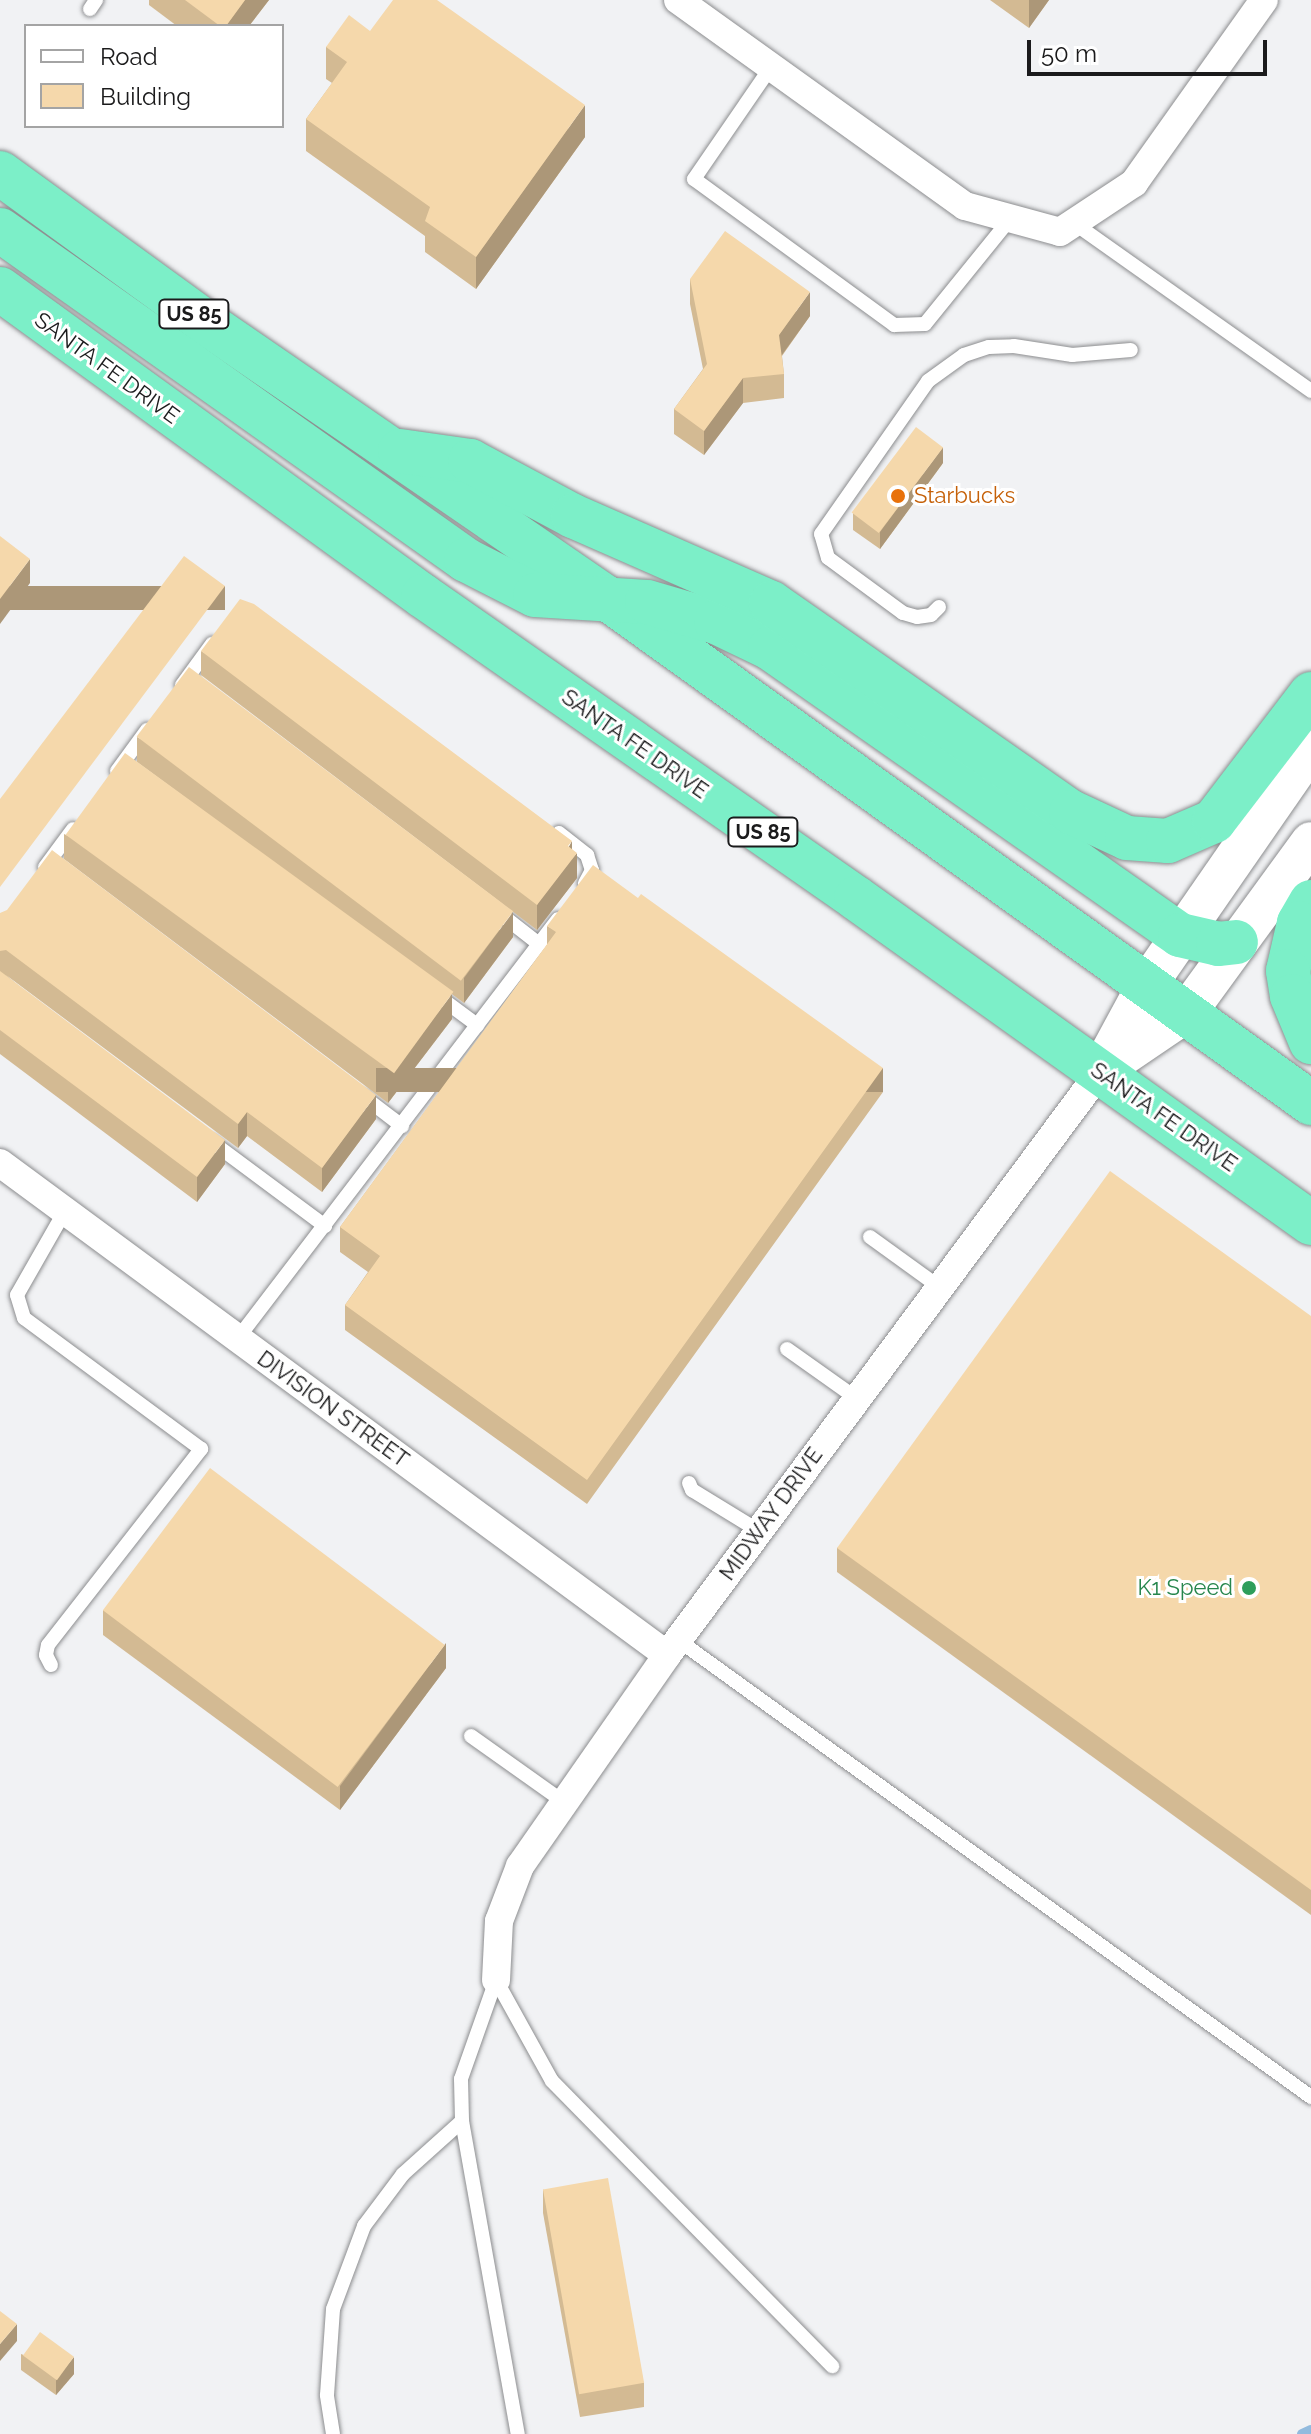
<!DOCTYPE html>
<style>
body{margin:0}
#map{position:relative;width:1311px;height:2434px;overflow:hidden;background:#f1f2f4;font-family:Raleway,sans-serif}
div>[style]{position:absolute}
.stream>*{height:10px;margin:-5px;padding:0 5px;transform-origin:5px;border-radius:5px;background:#92bbde}
.roads{filter:drop-shadow(0 0 2px #8c8d8f) drop-shadow(0 0 2px #8c8d8f)}
.lane>*{height:14px;margin:-7px;padding:0 7px;transform-origin:7px;border-radius:7px;background:#fff}
.street>*{height:28px;margin:-14px;padding:0 14px;transform-origin:14px;border-radius:14px;background:#fff}
.secondary>*{height:40px;margin:-20px;padding:0 20px;transform-origin:20px;border-radius:20px;background:#fff}
.highway>*{height:44px;margin:-22px;padding:0 22px;transform-origin:22px;border-radius:22px;background:#7cefc8}
.wall>*{inset:0;background:#d3ba93}
.shaded-wall>*{inset:0;background:#ac9778;transform-origin:0 0}
.building>*{inset:0;background:#f5d8ab;transform-origin:0 0}
.dots>*{width:22px;height:22px;translate:-50% -50%;box-sizing:border-box;border:4px solid #fff;border-radius:50%}
span{translate:-50% -50%;white-space:nowrap;text-align:center;line-height:1.15;-webkit-text-stroke:6px #fff;paint-order:stroke}
.shield-label span{padding:2px 6px;background:#fff;border:2px solid;border-radius:6px;-webkit-text-stroke-width:0}
.shield-label{font-size:20px;color:#1b1b1c;font-weight:700}
.street-label{font-size:22px;color:#1b1b1c}
.food-label{font-size:22px;color:#c56008}
.left{translate:0 -50%;text-align:left}
.leisure-label{font-size:22px;color:#27864d}
.right{translate:-100% -50%;text-align:right}
.legend{position:absolute;left:24px;top:24px;width:260px;height:104px;box-sizing:border-box;background:#fff;border:2px solid #a4a4a4;margin:0;padding:10px 14px;list-style:none;font-size:24px;color:#1b1b1c}
.legend li{display:flex;align-items:center;gap:16px;height:40px}
.legend b{width:40px;border:2px solid #a4a4a4}
.scale{position:absolute;left:1027px;top:40px;width:240px;height:36px;box-sizing:border-box;border:4px solid #1b1b1c;border-top:0;padding-left:10px;font-size:24px;line-height:28px;white-space:nowrap;color:#1b1b1c;-webkit-text-stroke:6px #fff;paint-order:stroke}
</style>
<div id="map">
<div class="stream">
<i style="left:1302px;top:2434px;width:10px;rotate:-24deg"></i>
</div>
<div class="roads">
<div class="lane">
<i style="left:90px;top:9px;width:11px;rotate:-56deg"></i>
<i style="left:771px;top:67px;width:136px;rotate:124.5deg"></i>
<i style="left:694px;top:179px;width:248px;rotate:36.1deg"></i>
<i style="left:894px;top:325px;width:31px;rotate:-2deg"></i>
<i style="left:925px;top:324px;width:135px;rotate:-51deg"></i>
<i style="left:1074px;top:223px;width:291px;rotate:35.3deg"></i>
<i style="left:939px;top:607px;width:11px;rotate:135deg"></i>
<i style="left:931px;top:615px;width:14px;rotate:172deg"></i>
<i style="left:917px;top:617px;width:15px;rotate:-164deg"></i>
<i style="left:903px;top:613px;width:93px;rotate:-143.7deg"></i>
<i style="left:828px;top:558px;width:25px;rotate:-106deg"></i>
<i style="left:821px;top:534px;width:187px;rotate:-55deg"></i>
<i style="left:928px;top:381px;width:44px;rotate:-35.8deg"></i>
<i style="left:964px;top:355px;width:26px;rotate:-18deg"></i>
<i style="left:989px;top:347px;width:25px;rotate:-2deg"></i>
<i style="left:1014px;top:346px;width:59px;rotate:8.8deg"></i>
<i style="left:1072px;top:355px;width:59px;rotate:-4.8deg"></i>
<i style="left:182px;top:685px;width:51px;rotate:-53.8deg"></i>
<i style="left:117px;top:771px;width:51px;rotate:-53.8deg"></i>
<i style="left:559px;top:833px;width:36px;rotate:38deg"></i>
<i style="left:587px;top:855px;width:16px;rotate:72deg"></i>
<i style="left:592px;top:870px;width:15px;rotate:118deg"></i>
<i style="left:45px;top:867px;width:47px;rotate:-53.6deg"></i>
<i style="left:498px;top:912px;width:52px;rotate:38deg"></i>
<i style="left:438px;top:996px;width:49px;rotate:36.6deg"></i>
<i style="left:364px;top:1097px;width:48px;rotate:37.3deg"></i>
<i style="left:212px;top:1142px;width:141px;rotate:36.6deg"></i>
<i style="left:870px;top:1237px;width:85px;rotate:35.9deg"></i>
<i style="left:238px;top:1338px;width:527px;rotate:-52.63deg"></i>
<i style="left:787px;top:1349px;width:85px;rotate:35.4deg"></i>
<i style="left:689px;top:1483px;width:8px;rotate:67deg"></i>
<i style="left:692px;top:1490px;width:79px;rotate:31.5deg"></i>
<i style="left:678px;top:1640px;width:781px;rotate:35.83deg"></i>
<i style="left:51px;top:1665px;width:11px;rotate:-117deg"></i>
<i style="left:46px;top:1655px;width:10px;rotate:-79deg"></i>
<i style="left:48px;top:1645px;width:249px;rotate:-52deg"></i>
<i style="left:201px;top:1449px;width:220px;rotate:-143.5deg"></i>
<i style="left:24px;top:1318px;width:24px;rotate:-107deg"></i>
<i style="left:17px;top:1295px;width:97px;rotate:-60.3deg"></i>
<i style="left:471px;top:1736px;width:114px;rotate:35.4deg"></i>
<i style="left:496px;top:1980px;width:115px;rotate:61deg"></i>
<i style="left:552px;top:2081px;width:400px;rotate:45.5deg"></i>
<i style="left:496px;top:1980px;width:105px;rotate:109.5deg"></i>
<i style="left:461px;top:2079px;width:42px;rotate:88.6deg"></i>
<i style="left:462px;top:2121px;width:318px;rotate:79.9deg"></i>
<i style="left:333px;top:2434px;width:39px;rotate:-99deg"></i>
<i style="left:327px;top:2395px;width:86px;rotate:-86deg"></i>
<i style="left:333px;top:2309px;width:89px;rotate:-69.5deg"></i>
<i style="left:364px;top:2226px;width:65px;rotate:-53.1deg"></i>
<i style="left:403px;top:2174px;width:79px;rotate:-41.9deg"></i>
</div>
<div class="street">
<i style="left:678px;top:0;width:353px;rotate:35.7deg"></i>
<i style="left:965px;top:206px;width:98px;rotate:15.3deg"></i>
<i style="left:1060px;top:232px;width:89px;rotate:-33.5deg"></i>
<i style="left:1134px;top:183px;width:224px;rotate:-54.6deg"></i>
<i style="left:0;top:1163px;width:829px;rotate:36.41deg"></i>
<i style="left:496px;top:1980px;width:59px;rotate:-87.1deg"></i>
<i style="left:499px;top:1921px;width:59px;rotate:-69.1deg"></i>
<i style="left:520px;top:1866px;width:257px;rotate:-55.1deg"></i>
<i style="left:667px;top:1655px;width:726px;rotate:-53.4deg"></i>
</div>
<div class="secondary">
<i style="left:1106px;top:1067px;width:98px;rotate:-34.2deg"></i>
<i style="left:1187px;top:1012px;width:210px;rotate:-53.9deg"></i>
<i style="left:1100px;top:1072px;width:99px;rotate:-61.6deg"></i>
<i style="left:1147px;top:985px;width:288px;rotate:-55.3deg"></i>
</div>
<div class="highway">
<i style="left:0;top:173px;width:250px;rotate:36deg"></i>
<i style="left:202px;top:320px;width:489px;rotate:34.5deg"></i>
<i style="left:605px;top:597px;width:869px;rotate:35.63deg"></i>
<i style="left:0;top:230px;width:571px;rotate:35.3deg"></i>
<i style="left:466px;top:560px;width:77px;rotate:26.9deg"></i>
<i style="left:535px;top:595px;width:112px;rotate:3.6deg"></i>
<i style="left:647px;top:602px;width:72px;rotate:16.2deg"></i>
<i style="left:716px;top:622px;width:60px;rotate:25.7deg"></i>
<i style="left:770px;top:648px;width:500px;rotate:34.99deg"></i>
<i style="left:1180px;top:935px;width:39px;rotate:13deg"></i>
<i style="left:1218px;top:944px;width:18px;rotate:-6deg"></i>
<i style="left:0;top:289px;width:523px;rotate:35.97deg"></i>
<i style="left:423px;top:596px;width:528px;rotate:34.89deg"></i>
<i style="left:856px;top:898px;width:559px;rotate:35.54deg"></i>
<i style="left:400px;top:451px;width:71px;rotate:8.1deg"></i>
<i style="left:470px;top:461px;width:117px;rotate:28.1deg"></i>
<i style="left:573px;top:516px;width:216px;rotate:23.7deg"></i>
<i style="left:771px;top:603px;width:366px;rotate:34.9deg"></i>
<i style="left:1071px;top:812px;width:62px;rotate:24.9deg"></i>
<i style="left:1127px;top:838px;width:41px;rotate:4.2deg"></i>
<i style="left:1168px;top:841px;width:50px;rotate:-23.5deg"></i>
<i style="left:1214px;top:821px;width:160px;rotate:-52.6deg"></i>
<i style="left:1311px;top:902px;width:24px;rotate:120deg"></i>
<i style="left:1299px;top:923px;width:49px;rotate:102.9deg"></i>
<i style="left:1288px;top:971px;width:25px;rotate:81deg"></i>
<i style="left:1292px;top:996px;width:50px;rotate:67.6deg"></i>
</div>
</div>
<div class="wall">
<i style="clip-path:polygon(149px 0,269px 0,249px 26px,177px 26px,149px 5px)"></i>
<i style="clip-path:polygon(990px 0,1049px 0,1029px 28px)"></i>
<i style="clip-path:polygon(370px 31px,585px 137px,476px 289px,425px 252px,425px 236px,306px 151px,306px 119px,332px 83px,326px 79px,326px 47px)"></i>
<i style="clip-path:polygon(690px 279px,810px 316px,782px 356px,784px 374px,784px 398px,743px 403px,704px 455px,674px 434px,674px 409px,703px 369px,690px 304px)"></i>
<i style="clip-path:polygon(943px 463px,880px 549px,853px 530px,853px 513px)"></i>
<i style="clip-path:polygon(201px 651px,572px 849px,577px 878px,537px 930px,201px 675px)"></i>
<i style="clip-path:polygon(137px 737px,513px 937px,464px 1003px,137px 762px)"></i>
<i style="clip-path:polygon(64px 834px,452px 1019px,388px 1103px,64px 859px)"></i>
<i style="clip-path:polygon(0 913px,376px 1119px,322px 1192px,247px 1136px,238px 1148px,6px 975px,225px 1164px,197px 1202px,0 1054px)"></i>
<i style="clip-path:polygon(547px 926px,883px 1092px,587px 1504px,345px 1330px,345px 1305px,368px 1272px,340px 1252px,340px 1227px,547px 945px)"></i>
<i style="clip-path:polygon(1311px 1316px,1311px 1915px,837px 1572px,837px 1548px)"></i>
<i style="clip-path:polygon(103px 1610px,446px 1668px,340px 1810px,103px 1635px)"></i>
<i style="clip-path:polygon(543px 2189px,644px 2383px,644px 2407px,580px 2417px,543px 2213px)"></i>
<i style="clip-path:polygon(21px 2354px,74px 2374px,56px 2395px,21px 2370px)"></i>
</div>
<div class="shaded-wall">
<i style="clip-path:polygon(245px 0,269px 0,249px 26px,226px 26px)"></i>
<i style="clip-path:polygon(1029px 0,1049px 0,1029px 28px)"></i>
<i style="clip-path:polygon(585px 105px,585px 137px,476px 289px,476px 257px)"></i>
<i style="clip-path:polygon(810px 292px,810px 316px,779px 359px,779px 335px)"></i>
<i style="clip-path:polygon(743px 378px,743px 403px,704px 455px,704px 431px)"></i>
<i style="clip-path:polygon(943px 447px,943px 463px,880px 549px,880px 532px)"></i>
<i style="clip-path:polygon(30px 559px,30px 583px,0 624px,0 599px)"></i>
<i style="left:225px;top:586px;width:24px;height:376px;rotate:90deg"></i>
<i style="clip-path:polygon(572px 841px,572px 859px,577px 853px,577px 878px,537px 930px,537px 905px)"></i>
<i style="clip-path:polygon(513px 912px,513px 937px,464px 1003px,464px 978px)"></i>
<i style="clip-path:polygon(452px 994px,452px 1019px,388px 1103px,388px 1079px)"></i>
<i style="left:883px;top:1068px;width:24px;height:507px;rotate:90deg"></i>
<i style="clip-path:polygon(376px 1095px,376px 1119px,322px 1192px,322px 1168px)"></i>
<i style="clip-path:polygon(247px 1112px,247px 1136px,238px 1148px,238px 1124px)"></i>
<i style="clip-path:polygon(225px 1140px,225px 1164px,197px 1202px,197px 1177px)"></i>
<i style="clip-path:polygon(446px 1643px,446px 1668px,340px 1810px,340px 1786px)"></i>
<i style="clip-path:polygon(17px 2324px,17px 2341px,0 2361px,0 2344px)"></i>
<i style="clip-path:polygon(74px 2357px,74px 2374px,56px 2395px,56px 2379px)"></i>
</div>
<div class="building">
<i style="clip-path:polygon(185px 0,245px 0,226px 26px,220px 26px)"></i>
<i style="clip-path:polygon(393px 0,437px 0,585px 105px,476px 257px,425px 221px,430px 207px,306px 119px,347px 62px,326px 47px,349px 15px,370px 31px)"></i>
<i style="clip-path:polygon(725px 231px,810px 292px,779px 335px,784px 374px,743px 378px,704px 431px,674px 409px,707px 364px,690px 279px)"></i>
<i style="left:916px;top:427px;width:34px;height:107px;rotate:37deg"></i>
<i style="clip-path:polygon(0 536px,30px 559px,0 599px)"></i>
<i style="clip-path:polygon(184px 556px,225px 586px,0 887px,0 799px)"></i>
<i style="clip-path:polygon(240px 599px,254px 604px,572px 841px,568px 846px,577px 853px,537px 905px,201px 651px)"></i>
<i style="left:189px;top:667px;width:406px;height:87px;rotate:37deg"></i>
<i style="left:125px;top:753px;width:406px;height:101px;rotate:36deg"></i>
<i style="clip-path:polygon(52px 850px,376px 1095px,322px 1168px,247px 1112px,238px 1124px,6px 950px,0 951px,0 913px,7px 910px)"></i>
<i style="clip-path:polygon(593px 865px,638px 898px,641px 894px,883px 1068px,587px 1480px,345px 1305px,380px 1256px,340px 1227px,556px 932px,547px 926px)"></i>
<i style="clip-path:polygon(0 971px,225px 1140px,197px 1177px,0 1030px)"></i>
<i style="clip-path:polygon(1110px 1171px,1311px 1316px,1311px 1890px,837px 1548px)"></i>
<i style="left:210px;top:1468px;width:294px;height:178px;rotate:37deg"></i>
<i style="left:608px;top:2178px;width:208px;height:66px;rotate:80deg"></i>
<i style="clip-path:polygon(0 2311px,17px 2324px,0 2344px)"></i>
<i style="left:40px;top:2332px;width:42px;height:29px;rotate:36deg"></i>
</div>
<div class="dots">
<i style="left:898px;top:496px;background:#e8710a"></i>
<i style="left:1249px;top:1588px;background:#2e9e5b"></i>
</div>
<div class="shield-label">
<span style="left:194px;top:314px">US 85</span>
<span style="left:763px;top:832px">US 85</span>
</div>
<div class="street-label">
<span style="left:107px;top:368px;rotate:36deg">SANTA FE DRIVE</span>
<span style="left:635px;top:744px;rotate:35deg">SANTA FE DRIVE</span>
<span style="left:1164px;top:1117px;rotate:35deg">SANTA FE DRIVE</span>
<span style="left:333px;top:1409px;rotate:36deg">DIVISION STREET</span>
<span style="left:771px;top:1514px;rotate:-54deg">MIDWAY DRIVE</span>
</div>
<div class="food-label">
<span class="left" style="left:914px;top:496px">Starbucks</span>
</div>
<div class="leisure-label">
<span class="right" style="left:1233px;top:1588px">K1 Speed</span>
</div>
<ul class="legend">
<li><b style="height:10px;background:#fff"></b>Road</li>
<li><b style="height:22px;background:#f5d8ab"></b>Building</li>
</ul>
<div class="scale">50 m</div>
</div>
